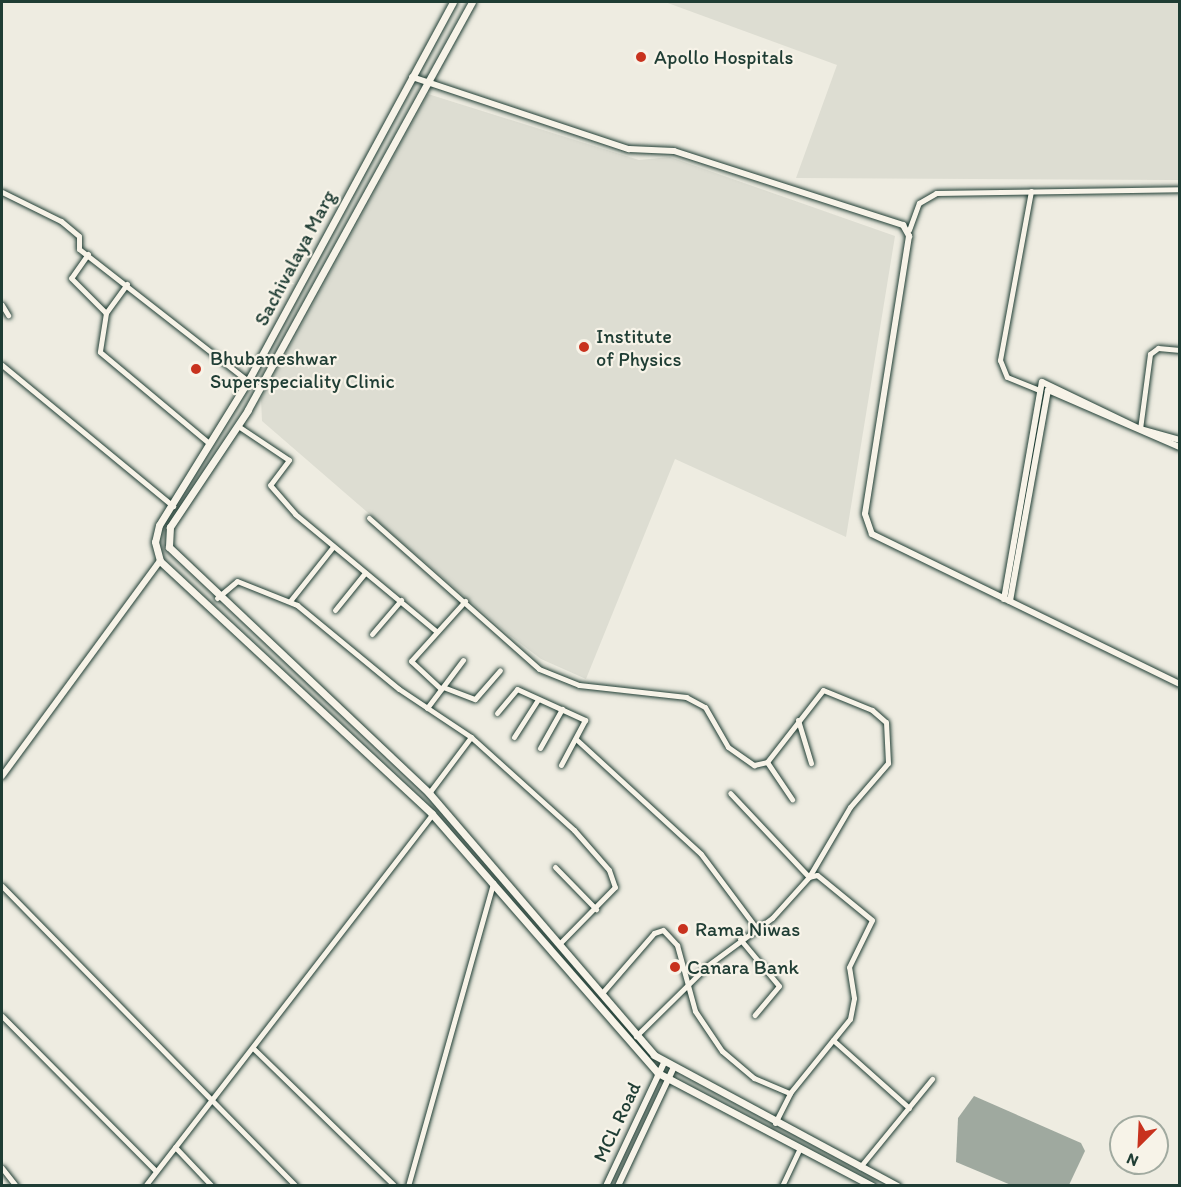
<!DOCTYPE html>
<style>
body{margin:0}
#map{position:relative;width:1181px;height:1187px;overflow:hidden;background:#eeece1;font-family:Itim,sans-serif}
div>[style]{position:absolute}
.built>*{inset:0;background:#ddddd2}
.water>*{inset:0;background:#9fa99f}
.roads{filter:drop-shadow(0 0 2px #1f3d34) drop-shadow(0 0 2px #1f3d34)}
.minor>*{height:5px;margin:-2.5px;padding:0 2.5px;transform-origin:2.5px;border-radius:2.5px;background:#f7f3e8}
.tertiary>*{height:6px;margin:-3px;padding:0 3px;transform-origin:3px;border-radius:3px;background:#f7f3e8}
.secondary>*{height:7px;margin:-3.5px;padding:0 3.5px;transform-origin:3.5px;border-radius:3.5px;background:#f7f3e8}
.dots>*{width:16px;height:16px;translate:-50% -50%;box-sizing:border-box;border:3px solid #f7f3e8;border-radius:50%}
span{translate:-50% -50%;white-space:nowrap;text-align:center;line-height:1.15;-webkit-text-stroke:4.5px #f7f3e8;paint-order:stroke}
.poi-label{font-size:20px;color:#1f3d34}
.left{translate:0 -50%;text-align:left}
.street-label{font-size:20px;color:#1f3d34}
.frame{position:absolute;inset:0;border:3px solid #1f3d34;pointer-events:none}
.north{position:absolute;left:1109px;top:1115px;width:60px;height:60px;box-sizing:border-box;background:#f7f3e8;border:2px solid #a1aaa0;border-radius:50%;rotate:204deg;font-size:16px;font-weight:700;line-height:24px;text-align:center;color:#1f3d34}
.north::after{content:'';display:block;margin:auto;width:21px;height:27px;background:#c8321e;clip-path:polygon(50% 0,100% 100%,50% 72%,0 100%)}
</style>
<div id="map">
<div class="built">
<i style="clip-path:polygon(665px 2px,1179px 2px,1179px 180px,796px 178px,837px 65px)"></i>
<i style="clip-path:polygon(428px 94px,639px 160px,670px 157px,895px 236px,846px 537px,675px 459px,586px 679px,541px 659px,508px 634px,262px 421px,261px 399px)"></i>
</div>
<div class="water">
<i style="clip-path:polygon(974px 1096px,1081px 1143px,1085px 1151px,1069px 1185px,1011px 1185px,956px 1162px,958px 1118px)"></i>
</div>
<div class="roads">
<div class="minor">
<i style="left:1031px;top:191px;width:172px;rotate:100.4deg"></i>
<i style="left:1000px;top:360px;width:18px;rotate:68deg"></i>
<i style="left:1007px;top:377px;width:35px;rotate:22deg"></i>
<i style="left:2px;top:192px;width:66px;rotate:26.2deg"></i>
<i style="left:61px;top:221px;width:23px;rotate:40deg"></i>
<i style="left:79px;top:236px;width:13px;rotate:90deg"></i>
<i style="left:79px;top:249px;width:214px;rotate:38deg"></i>
<i style="left:909px;top:230px;width:29px;rotate:-70deg"></i>
<i style="left:919px;top:203px;width:20px;rotate:-30deg"></i>
<i style="left:936px;top:193px;width:244px;rotate:-0.9deg"></i>
<i style="left:88px;top:254px;width:29px;rotate:125deg"></i>
<i style="left:71px;top:278px;width:49px;rotate:45deg"></i>
<i style="left:127px;top:284px;width:36px;rotate:126deg"></i>
<i style="left:106px;top:313px;width:39px;rotate:99deg"></i>
<i style="left:100px;top:352px;width:143px;rotate:39.9deg"></i>
<i style="left:2px;top:305px;width:12px;rotate:59deg"></i>
<i style="left:2px;top:365px;width:222px;rotate:39.5deg"></i>
<i style="left:238px;top:426px;width:61px;rotate:33.7deg"></i>
<i style="left:289px;top:460px;width:31px;rotate:127deg"></i>
<i style="left:270px;top:485px;width:38px;rotate:49deg"></i>
<i style="left:295px;top:514px;width:183px;rotate:39.7deg"></i>
<i style="left:1140px;top:429px;width:76px;rotate:-82.4deg"></i>
<i style="left:1150px;top:354px;width:10px;rotate:-37deg"></i>
<i style="left:1158px;top:348px;width:22px;rotate:5deg"></i>
<i style="left:369px;top:518px;width:227px;rotate:41.6deg"></i>
<i style="left:539px;top:669px;width:43px;rotate:21.8deg"></i>
<i style="left:579px;top:685px;width:108px;rotate:6.4deg"></i>
<i style="left:686px;top:697px;width:21px;rotate:28deg"></i>
<i style="left:705px;top:707px;width:46px;rotate:60.1deg"></i>
<i style="left:728px;top:747px;width:32px;rotate:35deg"></i>
<i style="left:754px;top:765px;width:13px;rotate:-13deg"></i>
<i style="left:767px;top:762px;width:91px;rotate:-52.1deg"></i>
<i style="left:823px;top:690px;width:53px;rotate:22.2deg"></i>
<i style="left:872px;top:710px;width:18px;rotate:41deg"></i>
<i style="left:886px;top:722px;width:41px;rotate:87.2deg"></i>
<i style="left:888px;top:763px;width:58px;rotate:130.8deg"></i>
<i style="left:850px;top:807px;width:81px;rotate:120.4deg"></i>
<i style="left:809px;top:877px;width:55px;rotate:132.1deg"></i>
<i style="left:772px;top:918px;width:81px;rotate:143.6deg"></i>
<i style="left:707px;top:966px;width:100px;rotate:135.4deg"></i>
<i style="left:217px;top:598px;width:26px;rotate:-40deg"></i>
<i style="left:237px;top:581px;width:65px;rotate:21.8deg"></i>
<i style="left:297px;top:605px;width:132px;rotate:39.5deg"></i>
<i style="left:399px;top:689px;width:87px;rotate:33.7deg"></i>
<i style="left:471px;top:737px;width:139px;rotate:42.1deg"></i>
<i style="left:574px;top:830px;width:53px;rotate:48.8deg"></i>
<i style="left:609px;top:870px;width:18px;rotate:71deg"></i>
<i style="left:615px;top:887px;width:78px;rotate:134.5deg"></i>
<i style="left:290px;top:601px;width:68px;rotate:-51.6deg"></i>
<i style="left:335px;top:610px;width:48px;rotate:-51deg"></i>
<i style="left:372px;top:634px;width:45px;rotate:-49.5deg"></i>
<i style="left:443px;top:687px;width:34px;rotate:21deg"></i>
<i style="left:475px;top:699px;width:38px;rotate:-49deg"></i>
<i style="left:441px;top:689px;width:41px;rotate:-137deg"></i>
<i style="left:411px;top:661px;width:81px;rotate:-48deg"></i>
<i style="left:427px;top:708px;width:60px;rotate:-53.1deg"></i>
<i style="left:497px;top:713px;width:31px;rotate:-50deg"></i>
<i style="left:517px;top:689px;width:75px;rotate:24.5deg"></i>
<i style="left:585px;top:720px;width:51px;rotate:118.1deg"></i>
<i style="left:798px;top:720px;width:45px;rotate:73.2deg"></i>
<i style="left:514px;top:737px;width:43px;rotate:-57.4deg"></i>
<i style="left:577px;top:740px;width:168px;rotate:42.6deg"></i>
<i style="left:701px;top:854px;width:94px;rotate:53.3deg"></i>
<i style="left:540px;top:748px;width:45px;rotate:-60.6deg"></i>
<i style="left:767px;top:762px;width:45px;rotate:56deg"></i>
<i style="left:429px;top:793px;width:70px;rotate:-53.1deg"></i>
<i style="left:555px;top:867px;width:59px;rotate:45.7deg"></i>
<i style="left:2px;top:886px;width:420px;rotate:45.6deg"></i>
<i style="left:740px;top:939px;width:61px;rotate:50.3deg"></i>
<i style="left:779px;top:986px;width:38px;rotate:130deg"></i>
<i style="left:602px;top:993px;width:79px;rotate:-49.1deg"></i>
<i style="left:654px;top:933px;width:9px;rotate:-18deg"></i>
<i style="left:663px;top:930px;width:21px;rotate:47deg"></i>
<i style="left:677px;top:945px;width:68px;rotate:74.7deg"></i>
<i style="left:695px;top:1011px;width:48px;rotate:56deg"></i>
<i style="left:722px;top:1051px;width:42px;rotate:40.2deg"></i>
<i style="left:754px;top:1078px;width:39px;rotate:23deg"></i>
<i style="left:790px;top:1093px;width:95px;rotate:-51deg"></i>
<i style="left:850px;top:1019px;width:21px;rotate:-79deg"></i>
<i style="left:854px;top:998px;width:31px;rotate:-99deg"></i>
<i style="left:849px;top:967px;width:52px;rotate:-63.9deg"></i>
<i style="left:872px;top:920px;width:71px;rotate:-140.7deg"></i>
<i style="left:817px;top:875px;width:8px;rotate:166deg"></i>
<i style="left:809px;top:877px;width:115px;rotate:-133.2deg"></i>
<i style="left:2px;top:1016px;width:218px;rotate:45.2deg"></i>
<i style="left:833px;top:1040px;width:102px;rotate:41.8deg"></i>
<i style="left:254px;top:1049px;width:197px;rotate:44.2deg"></i>
<i style="left:775px;top:1123px;width:34px;rotate:-63deg"></i>
<i style="left:175px;top:1147px;width:54px;rotate:46.5deg"></i>
<i style="left:860px;top:1167px;width:114px;rotate:-50.7deg"></i>
<i style="left:2px;top:1168px;width:23px;rotate:52deg"></i>
<i style="left:145px;top:1186px;width:470px;rotate:-52.3deg"></i>
<i style="left:408px;top:1186px;width:315px;rotate:-74.3deg"></i>
<i style="left:782px;top:1186px;width:42px;rotate:-64.7deg"></i>
</div>
<div class="tertiary">
<i style="left:412px;top:77px;width:229px;rotate:18.4deg"></i>
<i style="left:629px;top:149px;width:45px;rotate:2.5deg"></i>
<i style="left:674px;top:151px;width:241px;rotate:17.9deg"></i>
<i style="left:903px;top:225px;width:13px;rotate:61deg"></i>
<i style="left:909px;top:236px;width:281px;rotate:99deg"></i>
<i style="left:865px;top:514px;width:21px;rotate:71deg"></i>
<i style="left:872px;top:534px;width:343px;rotate:26deg"></i>
<i style="left:1004px;top:599px;width:220px;rotate:-80.1deg"></i>
<i style="left:1042px;top:382px;width:109px;rotate:25.6deg"></i>
<i style="left:1140px;top:429px;width:41px;rotate:15.4deg"></i>
<i style="left:1010px;top:601px;width:214px;rotate:-79.8deg"></i>
<i style="left:1048px;top:390px;width:144px;rotate:23.4deg"></i>
<i style="left:2px;top:776px;width:267px;rotate:-53.7deg"></i>
<i style="left:606px;top:1186px;width:136px;rotate:-64.8deg"></i>
<i style="left:618px;top:1186px;width:129px;rotate:-64.8deg"></i>
</div>
<div class="secondary">
<i style="left:453px;top:2px;width:431px;rotate:118.4deg"></i>
<i style="left:248px;top:381px;width:169px;rotate:121.7deg"></i>
<i style="left:159px;top:525px;width:17px;rotate:103deg"></i>
<i style="left:155px;top:542px;width:20px;rotate:75deg"></i>
<i style="left:160px;top:561px;width:371px;rotate:42.9deg"></i>
<i style="left:432px;top:814px;width:344px;rotate:48.9deg"></i>
<i style="left:658px;top:1073px;width:242px;rotate:27.8deg"></i>
<i style="left:472px;top:2px;width:465px;rotate:118.8deg"></i>
<i style="left:248px;top:410px;width:141px;rotate:123.7deg"></i>
<i style="left:170px;top:527px;width:20px;rotate:93deg"></i>
<i style="left:169px;top:547px;width:358px;rotate:43.4deg"></i>
<i style="left:429px;top:793px;width:345px;rotate:49.3deg"></i>
<i style="left:654px;top:1055px;width:276px;rotate:28.3deg"></i>
</div>
</div>
<div class="dots">
<i style="left:641px;top:57px;background:#c8321e"></i>
<i style="left:584px;top:347px;background:#c8321e"></i>
<i style="left:196px;top:369px;background:#c8321e"></i>
<i style="left:683px;top:929px;background:#c8321e"></i>
<i style="left:675px;top:967px;background:#c8321e"></i>
</div>
<div class="poi-label">
<span class="left" style="left:654px;top:57px">Apollo Hospitals</span>
<span class="left" style="left:596px;top:348px">Institute<br>of Physics</span>
<span class="left" style="left:210px;top:370px">Bhubaneshwar<br>Superspeciality Clinic</span>
<span class="left" style="left:695px;top:929px">Rama Niwas</span>
<span class="left" style="left:687px;top:967px">Canara Bank</span>
</div>
<div class="street-label">
<span style="left:295px;top:258px;rotate:-62deg">Sachivalaya Marg</span>
<span style="left:617px;top:1122px;rotate:-65deg">MCL Road</span>
</div>
<div class="frame"></div>
<div class="north">N</div>
</div>
